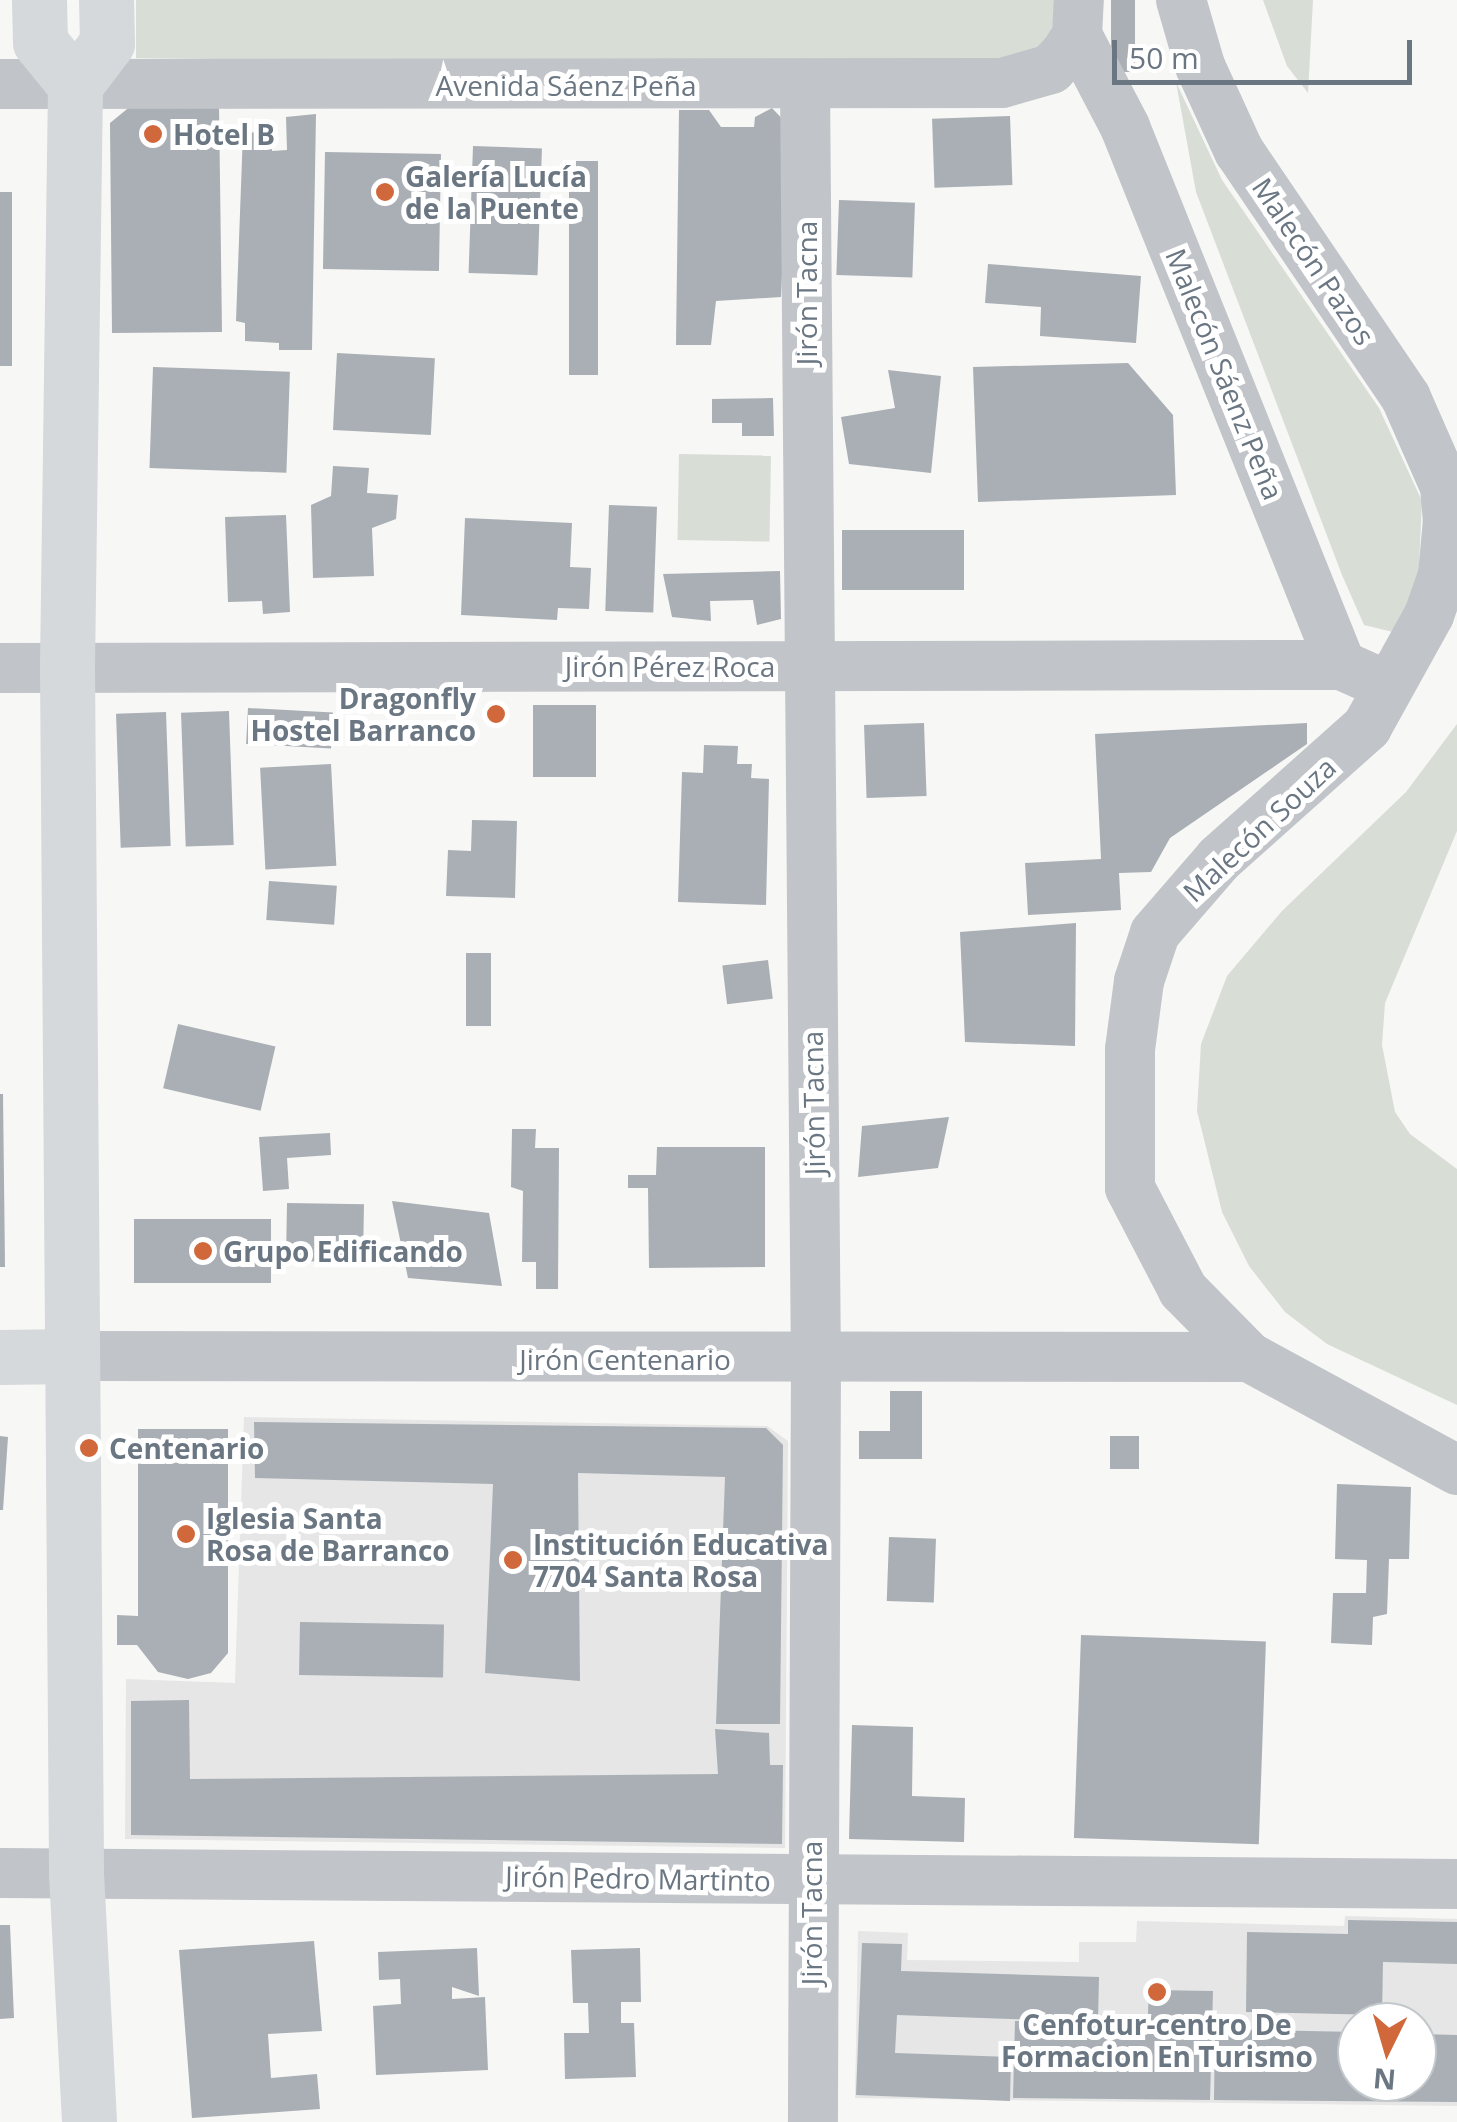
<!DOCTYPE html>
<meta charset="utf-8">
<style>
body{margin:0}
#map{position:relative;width:1457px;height:2122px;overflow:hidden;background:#f7f7f5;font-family:"Open Sans",sans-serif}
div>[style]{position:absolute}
.built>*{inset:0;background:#e5e6e5}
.green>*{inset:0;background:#d8ddd6;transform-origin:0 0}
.building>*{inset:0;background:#a9afb4;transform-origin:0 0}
.minor>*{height:50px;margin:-25px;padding:0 25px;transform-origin:25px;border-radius:25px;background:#c1c4c8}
.major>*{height:55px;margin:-27.5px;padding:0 27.5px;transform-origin:27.5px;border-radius:27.5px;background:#d5d9dc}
.dots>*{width:28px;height:28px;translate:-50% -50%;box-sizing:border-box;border:5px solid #fff;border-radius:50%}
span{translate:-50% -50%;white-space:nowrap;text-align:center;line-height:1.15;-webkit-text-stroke:10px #fff;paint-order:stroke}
.street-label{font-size:28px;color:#6a7682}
.poi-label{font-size:28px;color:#6a7682;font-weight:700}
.left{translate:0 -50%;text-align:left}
.right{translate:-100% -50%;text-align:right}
.north{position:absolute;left:1337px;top:2002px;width:100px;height:100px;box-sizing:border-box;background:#fff;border:2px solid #c3c8cd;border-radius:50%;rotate:185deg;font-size:28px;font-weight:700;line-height:40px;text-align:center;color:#6a7682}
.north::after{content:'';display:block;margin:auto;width:35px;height:45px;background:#d0683c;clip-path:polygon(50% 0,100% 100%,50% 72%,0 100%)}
.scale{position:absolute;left:1112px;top:40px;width:300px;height:45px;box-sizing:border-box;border:5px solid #6a7682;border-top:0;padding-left:12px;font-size:30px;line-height:35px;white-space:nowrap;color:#6a7682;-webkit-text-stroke:8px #fff;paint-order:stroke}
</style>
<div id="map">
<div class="built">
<i style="clip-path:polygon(244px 1417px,767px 1426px,788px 1441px,785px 1848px,125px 1839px,126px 1679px,235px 1683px)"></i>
<i style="clip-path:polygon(evenodd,1345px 1916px,1457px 1919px,1457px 2106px,855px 2098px,858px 1931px,908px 1933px,907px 1960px,1079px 1962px,1079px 1942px,1136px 1942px,1137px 1921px,1344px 1926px,1345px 1916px,1357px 2022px,1417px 2022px,1417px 2082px,1357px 2082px,1357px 2022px)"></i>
</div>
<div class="green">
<i style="clip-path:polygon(136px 0,1060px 0,1061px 2px,1046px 43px,999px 68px,136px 58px)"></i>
<i style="clip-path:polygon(1263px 0,1313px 0,1308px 93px,1287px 66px)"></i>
<i style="clip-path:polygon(1176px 82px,1222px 180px,1379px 408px,1422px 501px,1418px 587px,1393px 632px,1364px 625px,1342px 575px,1196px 192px)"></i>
<i style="left:679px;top:454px;width:92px;height:86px;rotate:1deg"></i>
<i style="clip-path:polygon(1457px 724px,1457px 831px,1385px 1003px,1382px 1045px,1395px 1112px,1410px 1134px,1457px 1169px,1457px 1405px,1327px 1344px,1285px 1312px,1249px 1266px,1222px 1212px,1197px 1111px,1201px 1044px,1227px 976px,1282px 911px,1406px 792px)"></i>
</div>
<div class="building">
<i style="left:1111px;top:0;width:24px;height:72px"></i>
<i style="clip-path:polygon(219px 104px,222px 332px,112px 333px,110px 123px,132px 105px)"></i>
<i style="clip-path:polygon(679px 110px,709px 110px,721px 127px,754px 127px,755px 117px,772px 108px,789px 126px,781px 297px,716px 301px,711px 345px,676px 345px)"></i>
<i style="clip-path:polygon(316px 114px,312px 350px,279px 350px,279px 343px,245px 341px,245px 323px,236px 321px,243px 132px,272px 133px,272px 151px,287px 150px,286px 117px)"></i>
<i style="left:1010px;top:116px;width:69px;height:78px;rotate:88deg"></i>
<i style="left:473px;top:146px;width:69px;height:127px;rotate:2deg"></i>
<i style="left:325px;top:152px;width:116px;height:117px;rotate:1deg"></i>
<i style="left:569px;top:161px;width:29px;height:214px"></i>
<i style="left:0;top:192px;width:12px;height:174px"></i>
<i style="left:839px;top:200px;width:76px;height:75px;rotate:2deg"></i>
<i style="clip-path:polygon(988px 264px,1141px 276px,1136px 343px,1040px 336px,1041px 307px,985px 303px)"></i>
<i style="left:337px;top:353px;width:98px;height:77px;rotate:3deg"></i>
<i style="clip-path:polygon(1128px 363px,1173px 415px,1176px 495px,978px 502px,973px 367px)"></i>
<i style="left:153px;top:367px;width:137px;height:101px;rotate:2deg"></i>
<i style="clip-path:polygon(888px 370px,941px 376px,931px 473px,849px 464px,841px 417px,895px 408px)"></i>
<i style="clip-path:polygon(773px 398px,774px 436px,742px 436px,742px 423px,712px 423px,712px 399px)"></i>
<i style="clip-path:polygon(333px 466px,369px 468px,367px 493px,398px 495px,396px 519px,372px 528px,374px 576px,313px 578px,311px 505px,331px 496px)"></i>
<i style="left:609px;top:505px;width:48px;height:106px;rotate:2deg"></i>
<i style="clip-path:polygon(286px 515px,290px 612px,263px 614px,262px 601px,228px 602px,225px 517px)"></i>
<i style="clip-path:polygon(465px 518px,572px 523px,570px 567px,591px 568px,589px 609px,558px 608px,557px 620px,461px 615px)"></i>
<i style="left:842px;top:530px;width:122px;height:60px"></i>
<i style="clip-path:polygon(780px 571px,781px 619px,757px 625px,753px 600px,710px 601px,711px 621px,672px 617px,663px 574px)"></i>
<i style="left:533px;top:705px;width:63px;height:72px"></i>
<i style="left:248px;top:708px;width:85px;height:36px;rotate:3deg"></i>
<i style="left:229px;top:711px;width:134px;height:48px;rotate:88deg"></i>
<i style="left:166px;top:712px;width:134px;height:50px;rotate:88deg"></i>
<i style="left:924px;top:723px;width:73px;height:60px;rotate:88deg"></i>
<i style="clip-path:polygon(1307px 723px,1307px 744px,1170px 838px,1151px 872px,1119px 873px,1121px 910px,1028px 915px,1025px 863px,1101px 859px,1095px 734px)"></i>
<i style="clip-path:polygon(704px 745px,738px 746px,737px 764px,752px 764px,751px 778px,769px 779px,766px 905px,678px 902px,682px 772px,703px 773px)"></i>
<i style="left:331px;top:764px;width:102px;height:71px;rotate:87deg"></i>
<i style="clip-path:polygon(472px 820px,517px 821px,515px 898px,446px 896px,448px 850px,471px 851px)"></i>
<i style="left:269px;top:881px;width:68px;height:39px;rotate:4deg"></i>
<i style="clip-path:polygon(1076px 923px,1075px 1046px,965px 1042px,960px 932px)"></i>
<i style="left:466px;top:953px;width:25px;height:73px"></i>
<i style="left:768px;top:960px;width:39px;height:46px;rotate:83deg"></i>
<i style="left:178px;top:1024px;width:100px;height:66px;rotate:13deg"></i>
<i style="clip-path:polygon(0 1094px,3px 1094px,5px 1267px,0 1267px)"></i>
<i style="clip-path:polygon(949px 1117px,938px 1168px,858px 1177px,862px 1126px)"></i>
<i style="clip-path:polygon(512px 1129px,536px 1129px,535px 1148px,559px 1148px,558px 1289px,536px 1289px,536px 1262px,522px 1262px,523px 1191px,511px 1187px)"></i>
<i style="clip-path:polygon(330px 1133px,331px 1155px,287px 1158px,289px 1189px,263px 1191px,259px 1137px)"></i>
<i style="clip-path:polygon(657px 1147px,765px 1147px,765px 1267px,649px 1268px,648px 1188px,628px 1188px,628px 1175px,656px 1175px)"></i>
<i style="clip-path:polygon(392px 1201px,489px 1213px,502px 1286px,408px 1278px)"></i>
<i style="left:287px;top:1203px;width:77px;height:58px;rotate:1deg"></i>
<i style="left:134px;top:1219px;width:137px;height:64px"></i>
<i style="clip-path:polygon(890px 1391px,922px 1391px,922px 1459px,859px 1459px,859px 1431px,890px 1431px)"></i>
<i style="clip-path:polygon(254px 1422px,766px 1428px,783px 1445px,780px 1724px,716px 1724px,725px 1477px,578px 1473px,580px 1681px,485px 1673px,493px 1484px,255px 1478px)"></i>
<i style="clip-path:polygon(138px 1429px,228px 1429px,228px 1653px,211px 1673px,188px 1679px,158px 1672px,137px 1645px,117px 1645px,117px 1615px,138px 1616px)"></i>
<i style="clip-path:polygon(0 1436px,8px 1437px,3px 1510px,0 1510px)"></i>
<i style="left:1139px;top:1436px;width:33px;height:29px;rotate:90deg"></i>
<i style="clip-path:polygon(1337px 1484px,1411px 1487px,1409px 1559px,1389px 1559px,1387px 1614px,1373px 1617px,1372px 1645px,1331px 1643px,1333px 1593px,1366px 1593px,1367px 1560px,1335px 1559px)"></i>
<i style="left:889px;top:1537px;width:47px;height:64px;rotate:2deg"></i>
<i style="left:300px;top:1622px;width:144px;height:53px;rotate:1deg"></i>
<i style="left:1081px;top:1635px;width:185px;height:203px;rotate:2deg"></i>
<i style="clip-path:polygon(189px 1700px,190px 1779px,718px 1774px,715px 1729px,769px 1733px,770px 1765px,783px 1765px,782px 1844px,131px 1835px,131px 1701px)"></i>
<i style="clip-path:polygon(852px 1725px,913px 1727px,912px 1796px,965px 1798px,964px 1842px,849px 1839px)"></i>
<i style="clip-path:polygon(1348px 1920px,1457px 1922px,1457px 1964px,1383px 1962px,1382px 2015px,1246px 2012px,1247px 1932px,1348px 1934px)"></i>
<i style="clip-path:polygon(0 1925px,10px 1925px,14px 2018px,0 2019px)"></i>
<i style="clip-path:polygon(314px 1941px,322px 2031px,268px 2034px,271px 2078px,317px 2074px,320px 2109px,192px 2118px,179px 1950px)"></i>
<i style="clip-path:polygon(862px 1943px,902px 1944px,901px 1971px,1099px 1977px,1098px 2022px,897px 2015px,895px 2053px,1011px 2057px,1010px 2101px,856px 2095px)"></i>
<i style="clip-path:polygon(477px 1948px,479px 1996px,452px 1987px,452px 1999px,485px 1997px,488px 2070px,376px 2075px,373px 2006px,401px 2004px,400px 1979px,379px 1980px,378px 1952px)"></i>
<i style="clip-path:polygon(640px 1948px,641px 2002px,621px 2002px,621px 2023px,634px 2023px,636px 2077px,565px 2079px,564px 2033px,589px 2033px,588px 2003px,573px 2003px,571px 1950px)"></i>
<i style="clip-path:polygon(1149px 1990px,1213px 1991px,1210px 2100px,1013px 2098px,1015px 2021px,1110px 2024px,1109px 2034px,1147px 2035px)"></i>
<i style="clip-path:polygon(1215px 2029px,1357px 2032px,1357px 2082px,1417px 2082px,1417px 2034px,1457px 2035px,1457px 2102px,1214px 2100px)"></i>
</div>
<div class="minor">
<i style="left:1181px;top:0;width:69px;rotate:73.9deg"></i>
<i style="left:1200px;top:66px;width:94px;rotate:65.4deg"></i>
<i style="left:1239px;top:151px;width:298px;rotate:55.9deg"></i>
<i style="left:1406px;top:398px;width:97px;rotate:66.3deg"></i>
<i style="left:1445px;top:487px;width:33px;rotate:85deg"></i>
<i style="left:1448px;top:520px;width:55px;rotate:95.2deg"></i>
<i style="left:1443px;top:575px;width:42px;rotate:109.3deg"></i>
<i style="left:1429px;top:615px;width:128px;rotate:119deg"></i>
<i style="left:1367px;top:727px;width:198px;rotate:138.3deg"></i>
<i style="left:1219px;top:859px;width:98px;rotate:130.9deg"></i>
<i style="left:1155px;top:933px;width:51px;rotate:108.4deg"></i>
<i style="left:1139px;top:981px;width:69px;rotate:97.5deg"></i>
<i style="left:1130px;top:1049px;width:139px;rotate:90deg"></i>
<i style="left:1130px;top:1188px;width:115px;rotate:62.5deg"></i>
<i style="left:1183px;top:1290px;width:94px;rotate:45.4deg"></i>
<i style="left:1249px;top:1357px;width:237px;rotate:28.5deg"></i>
<i style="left:1077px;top:35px;width:104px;rotate:62.4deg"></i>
<i style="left:1125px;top:127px;width:580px;rotate:68.13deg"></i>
<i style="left:1341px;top:665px;width:32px;rotate:24deg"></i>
<i style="left:0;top:84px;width:1002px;rotate:-0.06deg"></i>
<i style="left:1002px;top:83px;width:51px;rotate:-15.9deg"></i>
<i style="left:1051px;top:69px;width:22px;rotate:-47deg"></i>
<i style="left:1066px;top:53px;width:21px;rotate:-59deg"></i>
<i style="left:1077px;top:35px;width:35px;rotate:-87deg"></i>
<i style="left:805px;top:85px;width:1275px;rotate:89.51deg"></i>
<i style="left:816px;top:1360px;width:762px;rotate:90.23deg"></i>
<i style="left:0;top:668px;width:1341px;rotate:-0.13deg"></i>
<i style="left:72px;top:1356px;width:1177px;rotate:0.05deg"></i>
<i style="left:0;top:1873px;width:1457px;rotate:0.43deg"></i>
</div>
<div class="major">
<i style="left:39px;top:0;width:42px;rotate:88.6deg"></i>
<i style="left:40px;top:42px;width:55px;rotate:50.9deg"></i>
<i style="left:75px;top:85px;width:582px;rotate:90.79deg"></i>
<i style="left:67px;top:667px;width:1206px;rotate:89.57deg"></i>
<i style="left:76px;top:1873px;width:249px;rotate:87deg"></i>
<i style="left:75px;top:85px;width:53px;rotate:-52.7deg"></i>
<i style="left:107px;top:43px;width:43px;rotate:-91.3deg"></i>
<i style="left:0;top:1357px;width:72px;rotate:-0.8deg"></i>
</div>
<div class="dots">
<i style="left:153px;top:134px;background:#d0683c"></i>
<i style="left:385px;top:192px;background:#d0683c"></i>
<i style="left:496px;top:714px;background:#d0683c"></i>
<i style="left:203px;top:1251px;background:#d0683c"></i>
<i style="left:89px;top:1448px;background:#d0683c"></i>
<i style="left:186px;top:1534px;background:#d0683c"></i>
<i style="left:513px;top:1560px;background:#d0683c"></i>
<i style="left:1157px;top:1992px;background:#d0683c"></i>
</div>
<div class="street-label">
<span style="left:566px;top:85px">Avenida Sáenz Peña</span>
<span style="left:1314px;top:261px;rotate:56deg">Malecón Pazos</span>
<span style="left:806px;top:293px;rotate:-90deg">Jirón Tacna</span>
<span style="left:1225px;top:374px;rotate:68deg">Malecón Sáenz Peña</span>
<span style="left:670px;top:666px">Jirón Pérez Roca</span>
<span style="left:1259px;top:829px;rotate:-43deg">Malecón Souza</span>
<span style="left:813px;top:1103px;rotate:-91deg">Jirón Tacna</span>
<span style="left:625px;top:1359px">Jirón Centenario</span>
<span style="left:638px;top:1878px;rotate:1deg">Jirón Pedro Martinto</span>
<span style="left:811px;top:1913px;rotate:-90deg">Jirón Tacna</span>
</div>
<div class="poi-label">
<span class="left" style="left:173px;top:134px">Hotel B</span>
<span class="left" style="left:405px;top:192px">Galería Lucía<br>de la Puente</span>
<span class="right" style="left:476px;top:714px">Dragonfly<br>Hostel Barranco</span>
<span class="left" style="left:223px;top:1251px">Grupo Edificando</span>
<span class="left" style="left:109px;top:1448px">Centenario</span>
<span class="left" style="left:206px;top:1534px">Iglesia Santa<br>Rosa de Barranco</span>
<span class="left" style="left:533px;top:1560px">Institución Educativa<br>7704 Santa Rosa</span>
<span style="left:1157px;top:2040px">Cenfotur-centro De<br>Formacion En Turismo</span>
</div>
<div class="north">N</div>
<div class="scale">50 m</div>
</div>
